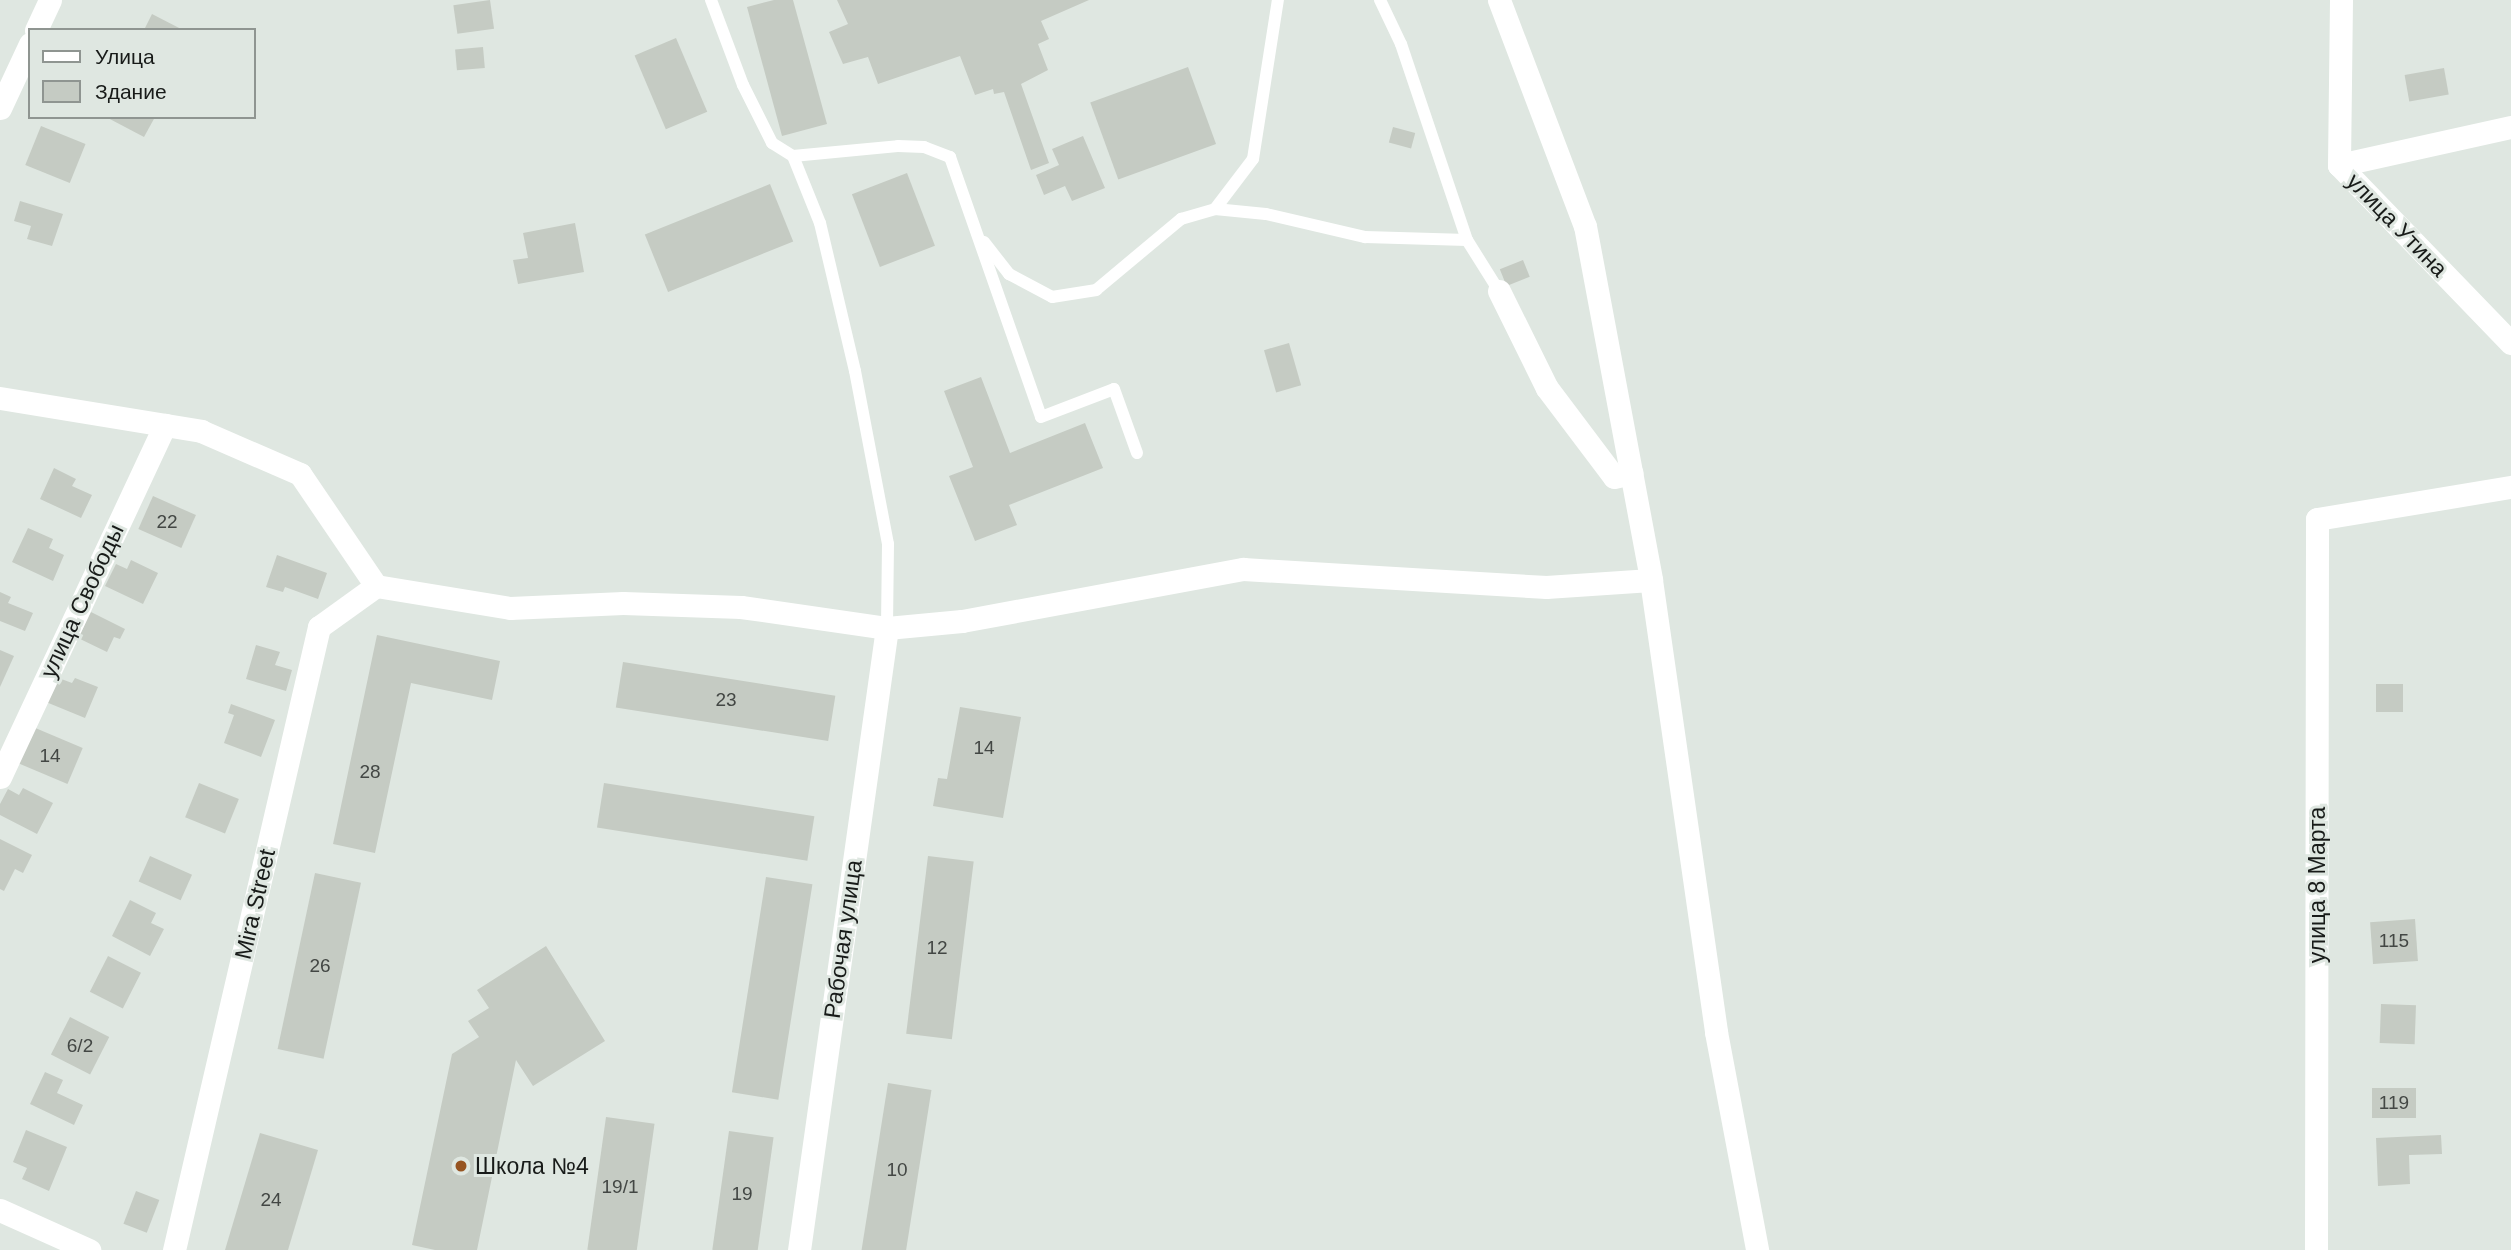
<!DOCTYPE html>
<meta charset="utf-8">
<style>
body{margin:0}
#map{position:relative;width:2511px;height:1250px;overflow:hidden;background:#dfe7e1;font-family:Arial,sans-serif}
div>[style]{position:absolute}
.building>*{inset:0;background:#c5cbc3;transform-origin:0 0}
.service>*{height:12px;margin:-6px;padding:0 6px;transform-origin:6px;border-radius:6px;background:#fff}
.minor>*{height:23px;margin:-11.5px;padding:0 11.5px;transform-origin:11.5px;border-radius:11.5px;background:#fff}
.dots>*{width:19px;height:19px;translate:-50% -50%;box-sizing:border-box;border:4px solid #dfe7e1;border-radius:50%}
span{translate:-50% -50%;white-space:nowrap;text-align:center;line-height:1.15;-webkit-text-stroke:6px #dfe7e1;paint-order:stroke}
.number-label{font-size:19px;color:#434744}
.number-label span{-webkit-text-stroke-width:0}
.street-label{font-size:23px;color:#181b19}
.poi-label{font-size:23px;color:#181b19}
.left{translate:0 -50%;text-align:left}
.legend{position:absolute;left:28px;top:28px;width:228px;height:91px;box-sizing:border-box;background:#dfe7e1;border:2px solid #8f9591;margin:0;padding:9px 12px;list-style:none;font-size:21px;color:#181b19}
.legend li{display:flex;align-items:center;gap:14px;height:35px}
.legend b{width:35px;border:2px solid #8f9591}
</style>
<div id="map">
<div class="building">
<i style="left:490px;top:0;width:29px;height:37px;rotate:82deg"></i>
<i style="clip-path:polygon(774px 0,793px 0,827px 124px,782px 136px,747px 7px)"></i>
<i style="clip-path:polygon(837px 0,1089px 0,1041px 21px,1049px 39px,1038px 44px,1048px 70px,1021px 84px,1049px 163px,1031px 170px,1004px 92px,994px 94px,993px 89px,975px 95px,960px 56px,878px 84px,868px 57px,843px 64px,829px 32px,848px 24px)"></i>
<i style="clip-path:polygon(152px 14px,183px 30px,144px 30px)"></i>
<i style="left:676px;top:38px;width:80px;height:45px;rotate:67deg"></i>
<i style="left:483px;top:47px;width:21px;height:28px;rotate:85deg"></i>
<i style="left:1188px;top:67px;width:82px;height:104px;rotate:70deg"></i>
<i style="left:2444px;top:68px;width:27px;height:40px;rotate:80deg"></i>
<i style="clip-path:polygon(106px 117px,155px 117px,144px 137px)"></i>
<i style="left:41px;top:126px;width:48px;height:42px;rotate:22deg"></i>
<i style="left:1393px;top:127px;width:23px;height:16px;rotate:15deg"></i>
<i style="clip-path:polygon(1083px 136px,1105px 188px,1072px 201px,1065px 186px,1044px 195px,1036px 175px,1059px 165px,1052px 149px)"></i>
<i style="left:907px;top:173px;width:78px;height:59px;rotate:69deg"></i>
<i style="left:770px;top:184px;width:62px;height:135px;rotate:68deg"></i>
<i style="clip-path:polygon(20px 201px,63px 214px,52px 246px,27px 239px,31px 226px,14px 221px)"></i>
<i style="clip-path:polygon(575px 223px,584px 272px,518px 284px,513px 260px,528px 258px,523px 233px)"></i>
<i style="left:1523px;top:260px;width:18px;height:25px;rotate:68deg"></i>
<i style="left:1289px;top:343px;width:44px;height:26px;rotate:74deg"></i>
<i style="clip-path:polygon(981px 377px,1010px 453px,1085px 423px,1103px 468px,1009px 505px,1017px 525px,975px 541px,949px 476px,973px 467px,944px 391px)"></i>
<i style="clip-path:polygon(54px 468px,76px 479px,72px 486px,92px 495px,81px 518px,40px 499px)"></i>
<i style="left:153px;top:496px;width:47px;height:36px;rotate:24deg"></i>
<i style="clip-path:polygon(28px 528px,53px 539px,49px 548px,64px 555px,53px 581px,12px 562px)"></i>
<i style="clip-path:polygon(277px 555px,327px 573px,318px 599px,285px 587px,283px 592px,266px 587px)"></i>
<i style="clip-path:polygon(131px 560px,158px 573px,143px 604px,105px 586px,116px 564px,127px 569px)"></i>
<i style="clip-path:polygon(0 592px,11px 597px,8px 603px,33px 613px,25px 631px,0 621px)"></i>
<i style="clip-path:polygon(91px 612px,125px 629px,120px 639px,114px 637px,107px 652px,78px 638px)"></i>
<i style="clip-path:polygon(377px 635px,500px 661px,492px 700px,411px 683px,375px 853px,333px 844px)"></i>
<i style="clip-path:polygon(256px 645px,280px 652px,275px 665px,292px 670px,286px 691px,246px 679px)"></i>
<i style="clip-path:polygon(0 650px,14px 656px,0 687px)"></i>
<i style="left:623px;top:662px;width:215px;height:46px;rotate:9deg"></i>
<i style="clip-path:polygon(56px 677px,72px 683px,75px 678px,98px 687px,85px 718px,46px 702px)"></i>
<i style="left:2376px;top:684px;width:27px;height:28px"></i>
<i style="clip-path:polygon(231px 704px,275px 720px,261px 757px,224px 743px,234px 715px,228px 713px)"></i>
<i style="clip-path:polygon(960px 707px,1021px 717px,1003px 818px,933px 806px,938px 778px,947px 779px)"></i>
<i style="left:33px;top:727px;width:54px;height:39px;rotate:23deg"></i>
<i style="left:199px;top:783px;width:43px;height:37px;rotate:22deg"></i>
<i style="left:604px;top:783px;width:213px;height:45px;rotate:9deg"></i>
<i style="clip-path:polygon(23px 788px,53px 803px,37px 834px,0 815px,0 804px,8px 789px,19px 795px)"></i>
<i style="clip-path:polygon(0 839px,32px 855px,23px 873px,15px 869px,4px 891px,0 889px)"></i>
<i style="left:150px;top:856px;width:46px;height:28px;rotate:24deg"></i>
<i style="left:928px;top:856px;width:46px;height:179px;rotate:7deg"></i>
<i style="left:315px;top:873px;width:47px;height:180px;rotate:12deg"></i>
<i style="left:766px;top:877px;width:47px;height:218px;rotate:9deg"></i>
<i style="clip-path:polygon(130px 900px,156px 913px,151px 923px,164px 929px,150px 956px,112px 936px)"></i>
<i style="left:2415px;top:919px;width:42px;height:45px;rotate:86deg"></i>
<i style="clip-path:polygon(546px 946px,605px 1041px,533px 1086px,516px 1060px,477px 1250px,435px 1250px,412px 1245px,452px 1054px,479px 1037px,468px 1021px,489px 1008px,477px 990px)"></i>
<i style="left:108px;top:956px;width:37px;height:40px;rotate:27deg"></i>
<i style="left:2381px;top:1004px;width:35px;height:39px;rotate:2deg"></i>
<i style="left:70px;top:1017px;width:44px;height:42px;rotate:27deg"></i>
<i style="clip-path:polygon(45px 1072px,63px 1080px,57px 1093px,83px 1105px,74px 1125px,30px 1104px)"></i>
<i style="left:888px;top:1083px;width:44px;height:169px;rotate:9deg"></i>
<i style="left:2372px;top:1088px;width:44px;height:30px"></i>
<i style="left:606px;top:1117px;width:49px;height:134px;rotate:8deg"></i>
<i style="clip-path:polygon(26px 1130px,67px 1147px,49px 1191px,22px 1179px,27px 1168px,13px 1162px)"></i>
<i style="left:729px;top:1131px;width:45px;height:120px;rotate:8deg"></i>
<i style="clip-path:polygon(260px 1133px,318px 1150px,288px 1250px,225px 1250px)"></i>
<i style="clip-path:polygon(2441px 1135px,2442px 1154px,2409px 1155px,2410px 1184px,2378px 1186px,2376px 1138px)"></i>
<i style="left:136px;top:1191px;width:25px;height:35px;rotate:21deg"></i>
</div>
<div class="service">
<i style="left:711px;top:0;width:91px;rotate:69.4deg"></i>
<i style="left:743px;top:85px;width:65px;rotate:63.4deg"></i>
<i style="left:772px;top:143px;width:25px;rotate:32deg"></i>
<i style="left:793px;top:156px;width:105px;rotate:-5.4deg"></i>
<i style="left:898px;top:146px;width:26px;rotate:2deg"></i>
<i style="left:924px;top:147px;width:28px;rotate:21deg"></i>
<i style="left:950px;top:157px;width:275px;rotate:70.7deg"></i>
<i style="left:1041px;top:417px;width:78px;rotate:-21deg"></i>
<i style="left:1114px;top:389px;width:68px;rotate:70.2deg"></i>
<i style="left:1380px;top:0;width:49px;rotate:64.5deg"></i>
<i style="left:1401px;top:44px;width:207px;rotate:71.4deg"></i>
<i style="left:1467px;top:240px;width:60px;rotate:57.9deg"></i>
<i style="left:793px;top:156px;width:72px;rotate:68.1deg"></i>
<i style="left:820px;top:223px;width:152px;rotate:76.7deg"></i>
<i style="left:855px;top:371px;width:176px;rotate:79.2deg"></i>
<i style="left:888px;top:544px;width:84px;rotate:90.7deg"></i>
<i style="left:1215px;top:209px;width:63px;rotate:-52.8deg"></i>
<i style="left:1253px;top:159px;width:161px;rotate:-81.1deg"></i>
<i style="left:984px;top:242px;width:41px;rotate:52deg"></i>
<i style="left:1009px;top:274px;width:49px;rotate:28.1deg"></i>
<i style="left:1052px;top:297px;width:45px;rotate:-9deg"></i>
<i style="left:1096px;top:290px;width:111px;rotate:-39.9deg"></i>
<i style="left:1181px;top:219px;width:35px;rotate:-16deg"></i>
<i style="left:1215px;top:209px;width:51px;rotate:5.6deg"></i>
<i style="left:1266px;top:214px;width:102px;rotate:13.1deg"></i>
<i style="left:1365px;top:237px;width:102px;rotate:1.7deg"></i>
</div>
<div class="minor">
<i style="left:1499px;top:0;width:242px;rotate:69.2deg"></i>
<i style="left:1585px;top:226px;width:360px;rotate:79.4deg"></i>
<i style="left:1651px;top:580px;width:457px;rotate:81.8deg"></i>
<i style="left:1716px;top:1032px;width:222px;rotate:79.3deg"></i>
<i style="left:2341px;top:0;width:165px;rotate:90.7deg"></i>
<i style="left:2339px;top:165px;width:248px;rotate:46deg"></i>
<i style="left:36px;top:30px;width:33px;rotate:-65deg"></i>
<i style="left:0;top:108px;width:71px;rotate:-64.9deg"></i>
<i style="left:2339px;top:165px;width:176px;rotate:-12.5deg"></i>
<i style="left:1499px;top:291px;width:108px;rotate:63.7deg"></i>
<i style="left:1547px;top:388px;width:111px;rotate:53deg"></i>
<i style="left:1614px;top:477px;width:18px;rotate:-13deg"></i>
<i style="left:0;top:398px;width:204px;rotate:9.3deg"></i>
<i style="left:201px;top:431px;width:108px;rotate:23.5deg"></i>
<i style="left:300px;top:474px;width:135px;rotate:55.8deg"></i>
<i style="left:376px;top:586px;width:136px;rotate:9.3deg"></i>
<i style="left:510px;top:608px;width:113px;rotate:-2.5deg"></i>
<i style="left:623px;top:603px;width:118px;rotate:1.9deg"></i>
<i style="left:741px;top:607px;width:148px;rotate:8.2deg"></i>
<i style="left:887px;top:628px;width:75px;rotate:-5.3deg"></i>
<i style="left:962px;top:621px;width:286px;rotate:-10.5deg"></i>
<i style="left:1243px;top:569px;width:304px;rotate:3.4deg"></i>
<i style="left:1546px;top:587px;width:105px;rotate:-3.8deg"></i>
<i style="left:0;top:777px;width:389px;rotate:-64.9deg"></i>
<i style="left:0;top:1210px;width:98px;rotate:24.2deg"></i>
<i style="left:174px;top:1250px;width:640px;rotate:-76.9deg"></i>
<i style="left:319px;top:627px;width:70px;rotate:-35.7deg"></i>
<i style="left:799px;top:1250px;width:628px;rotate:-81.95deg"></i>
<i style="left:2316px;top:1250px;width:731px;rotate:-89.92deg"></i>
<i style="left:2317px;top:519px;width:197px;rotate:-9.4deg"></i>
</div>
<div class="dots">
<i style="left:461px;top:1166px;background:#965421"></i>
</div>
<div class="number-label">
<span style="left:167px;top:522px">22</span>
<span style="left:726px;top:700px">23</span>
<span style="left:984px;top:748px">14</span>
<span style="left:50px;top:756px">14</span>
<span style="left:370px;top:772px">28</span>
<span style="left:2394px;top:941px">115</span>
<span style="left:937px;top:948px">12</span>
<span style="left:320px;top:966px">26</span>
<span style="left:80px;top:1046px">6/2</span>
<span style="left:2394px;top:1103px">119</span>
<span style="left:897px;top:1170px">10</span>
<span style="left:620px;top:1187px">19/1</span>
<span style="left:742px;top:1194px">19</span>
<span style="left:271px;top:1200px">24</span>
</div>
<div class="street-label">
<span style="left:2397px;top:225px;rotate:46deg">улица Утина</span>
<span style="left:82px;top:601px;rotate:-65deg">улица Свободы</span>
<span style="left:2317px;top:885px;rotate:-90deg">улица 8 Марта</span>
<span style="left:255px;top:904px;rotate:-77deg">Mira Street</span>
<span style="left:843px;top:939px;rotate:-82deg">Рабочая улица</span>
</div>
<div class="poi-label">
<span class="left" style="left:475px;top:1166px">Школа №4</span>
</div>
<ul class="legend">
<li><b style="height:9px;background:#fff"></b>Улица</li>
<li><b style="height:19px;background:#c5cbc3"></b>Здание</li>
</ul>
</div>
